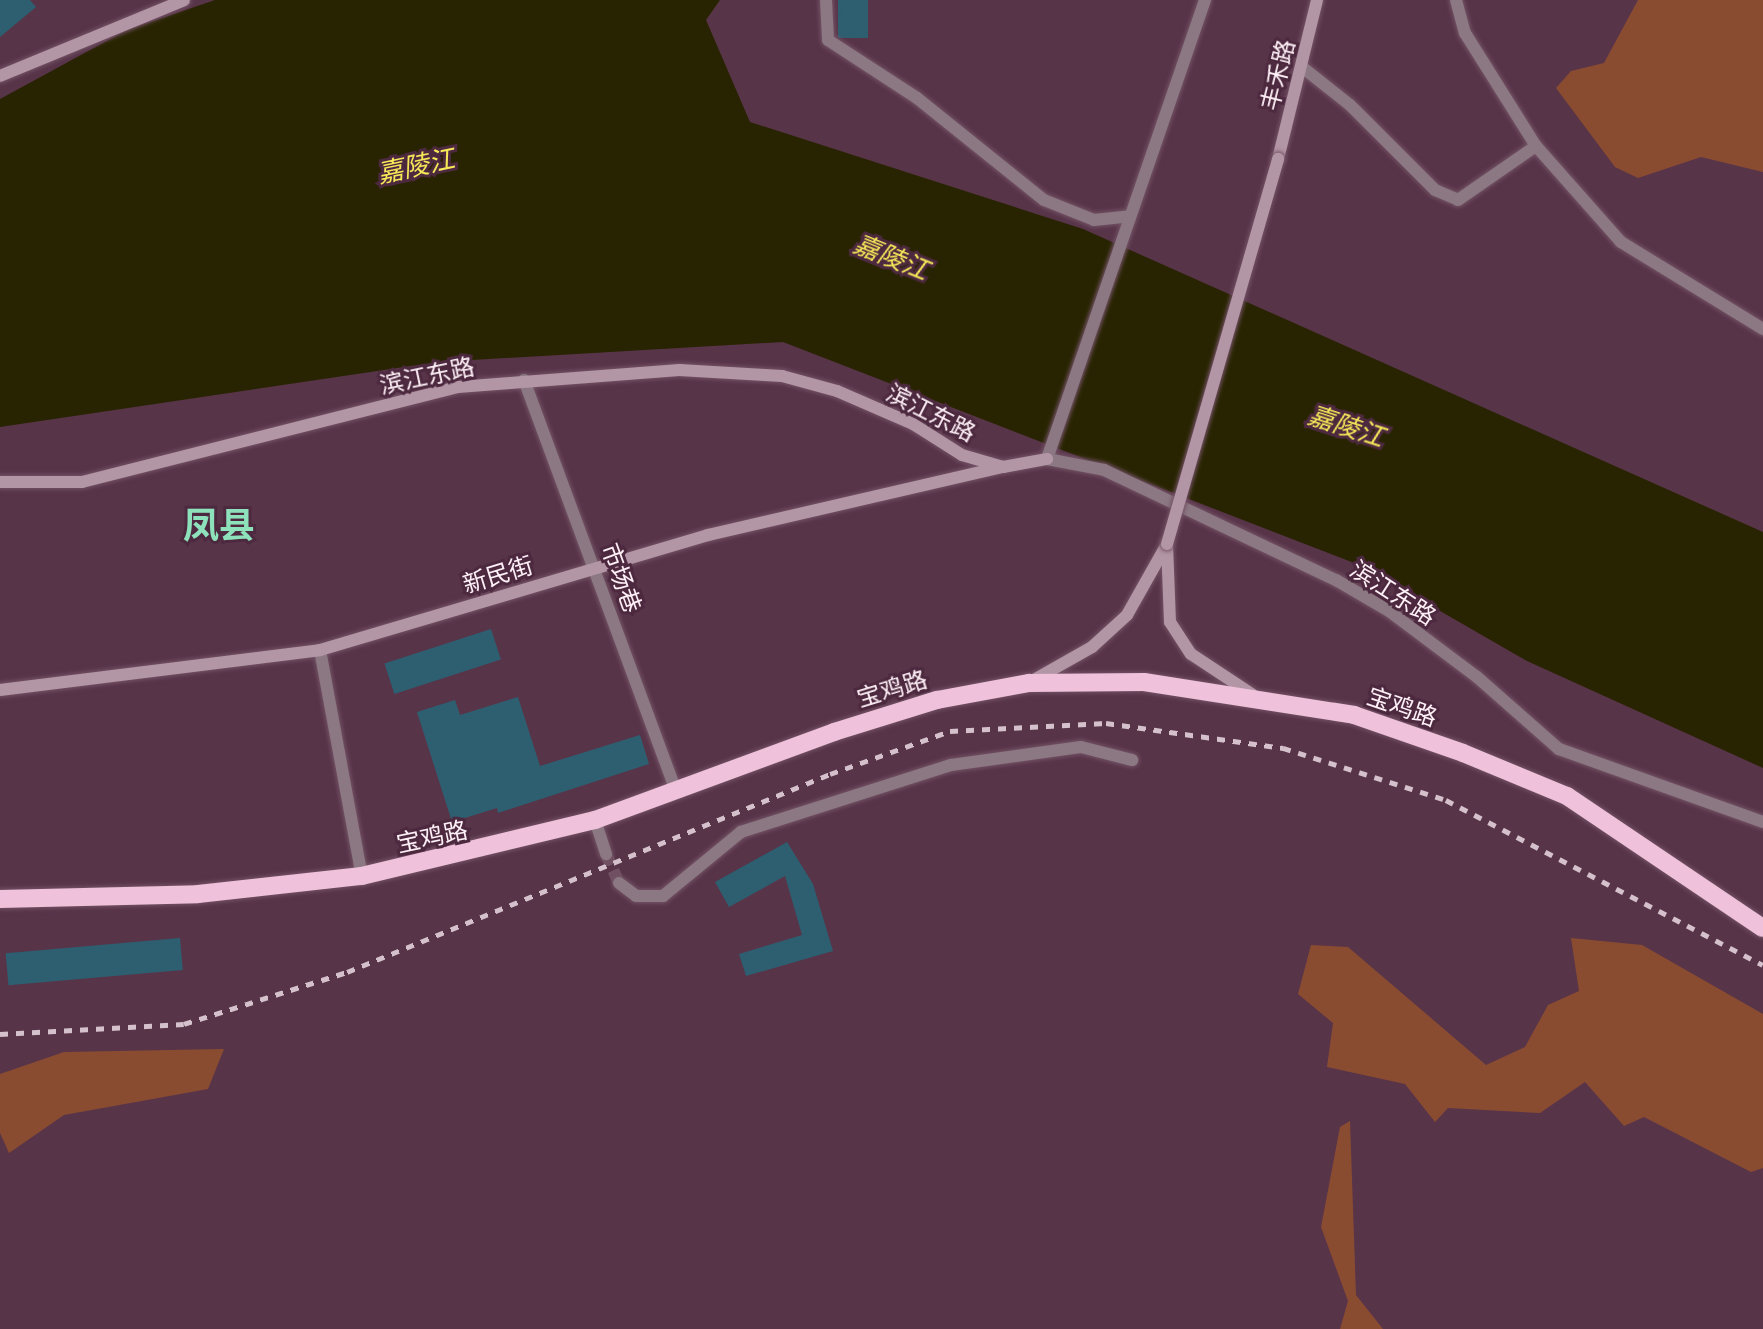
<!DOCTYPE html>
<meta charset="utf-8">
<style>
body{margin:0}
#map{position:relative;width:1763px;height:1329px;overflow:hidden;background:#583449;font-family:Jost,"Noto Sans SC",sans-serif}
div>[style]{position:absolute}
.green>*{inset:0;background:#8a4c31}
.water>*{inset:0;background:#282401}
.building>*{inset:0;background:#2d5f71;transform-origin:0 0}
.street-tunnel>*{height:12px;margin-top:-6px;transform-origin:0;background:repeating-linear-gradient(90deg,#715063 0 12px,transparent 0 18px)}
.roads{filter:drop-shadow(0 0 2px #735265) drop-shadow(0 0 2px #735265)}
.street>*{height:12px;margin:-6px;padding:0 6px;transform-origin:6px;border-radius:6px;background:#8b7882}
.secondary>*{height:12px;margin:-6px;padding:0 6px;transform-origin:6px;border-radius:6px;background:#b396a6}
.highway>*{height:18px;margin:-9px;padding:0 9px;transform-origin:9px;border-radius:9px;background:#efc1db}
.rail>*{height:4.5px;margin-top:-2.25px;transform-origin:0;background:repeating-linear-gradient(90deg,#d5c1cc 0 8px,transparent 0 16px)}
.bridges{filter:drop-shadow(0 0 2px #735265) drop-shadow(0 0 2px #735265)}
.secondary-bridge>*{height:12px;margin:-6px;padding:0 6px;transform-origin:6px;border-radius:6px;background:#b396a6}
span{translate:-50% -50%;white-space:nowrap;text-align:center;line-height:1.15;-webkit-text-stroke:6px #4d293f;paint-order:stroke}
.street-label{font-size:24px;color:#fef0f7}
.water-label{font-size:26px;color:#f6e958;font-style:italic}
.town-label{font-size:36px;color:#8de2bc;font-weight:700}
</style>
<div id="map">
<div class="green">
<i style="clip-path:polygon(1638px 0,1763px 0,1763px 172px,1701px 157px,1638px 178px,1615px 167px,1556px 88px,1571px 71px,1604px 63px)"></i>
<i style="clip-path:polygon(1571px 938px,1642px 945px,1763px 1014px,1763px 1168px,1751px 1172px,1644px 1117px,1624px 1126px,1585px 1082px,1540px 1113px,1448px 1108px,1435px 1122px,1405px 1084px,1327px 1067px,1333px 1023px,1298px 994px,1311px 945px,1348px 947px,1486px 1065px,1525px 1047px,1548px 1005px,1579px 991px)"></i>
<i style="clip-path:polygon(224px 1049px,208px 1089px,64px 1115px,9px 1153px,0 1133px,0 1074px,64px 1052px)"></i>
<i style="clip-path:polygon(1350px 1121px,1356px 1295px,1383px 1329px,1340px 1329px,1348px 1301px,1321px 1227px,1340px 1127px)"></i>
</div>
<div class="water">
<i style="clip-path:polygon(215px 0,720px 0,706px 20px,750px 122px,1083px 229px,1763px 532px,1763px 768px,1527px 661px,1362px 566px,783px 342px,438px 362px,0 427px,0 99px,127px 30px)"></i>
</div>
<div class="building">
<i style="clip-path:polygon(0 0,30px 0,36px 7px,0 37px)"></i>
<i style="left:838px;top:0;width:30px;height:38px"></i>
<i style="left:491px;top:629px;width:32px;height:112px;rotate:72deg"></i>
<i style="clip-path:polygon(518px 697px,540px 766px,640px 735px,649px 764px,498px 813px,497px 808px,452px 822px,417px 712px,455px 700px,460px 715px)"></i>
<i style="clip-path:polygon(787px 842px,813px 884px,833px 951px,746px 976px,739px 954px,802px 935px,785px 876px,729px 907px,715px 882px)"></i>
<i style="left:180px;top:938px;width:32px;height:175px;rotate:85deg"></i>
</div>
<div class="street-tunnel">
<i style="left:606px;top:854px;width:32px;rotate:66deg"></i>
</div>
<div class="roads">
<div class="street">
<i style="left:826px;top:0;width:40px;rotate:87.1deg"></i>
<i style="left:828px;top:40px;width:106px;rotate:33.1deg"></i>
<i style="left:917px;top:98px;width:163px;rotate:38.8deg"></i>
<i style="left:1044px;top:200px;width:54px;rotate:21.8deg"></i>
<i style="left:1094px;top:220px;width:36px;rotate:-6deg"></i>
<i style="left:1205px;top:0;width:485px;rotate:109deg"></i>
<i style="left:1047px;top:459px;width:58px;rotate:10.9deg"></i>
<i style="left:1104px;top:470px;width:257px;rotate:25.4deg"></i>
<i style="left:1336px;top:580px;width:61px;rotate:30.3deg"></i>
<i style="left:1389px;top:611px;width:110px;rotate:36.9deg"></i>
<i style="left:1477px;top:677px;width:109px;rotate:41.3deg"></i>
<i style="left:1559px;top:749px;width:217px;rotate:19.7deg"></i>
<i style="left:1456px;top:0;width:34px;rotate:75deg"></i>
<i style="left:1465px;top:33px;width:133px;rotate:57.9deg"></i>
<i style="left:1536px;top:146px;width:128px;rotate:48.5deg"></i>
<i style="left:1621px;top:242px;width:167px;rotate:31.5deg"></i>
<i style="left:1302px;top:67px;width:61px;rotate:38.4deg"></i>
<i style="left:1350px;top:105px;width:120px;rotate:45deg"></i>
<i style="left:1435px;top:190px;width:25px;rotate:23deg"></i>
<i style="left:1458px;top:200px;width:95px;rotate:-34.7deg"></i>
<i style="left:524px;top:380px;width:437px;rotate:69.7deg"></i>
<i style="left:320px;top:650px;width:230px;rotate:79.5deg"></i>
<i style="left:595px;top:820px;width:36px;rotate:72deg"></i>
<i style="left:619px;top:883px;width:21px;rotate:37deg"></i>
<i style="left:636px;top:896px;width:27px"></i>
<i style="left:663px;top:896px;width:101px;rotate:-39.4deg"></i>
<i style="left:741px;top:832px;width:220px;rotate:-17.7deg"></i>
<i style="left:951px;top:765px;width:131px;rotate:-7.9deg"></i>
<i style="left:1081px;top:747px;width:53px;rotate:14.3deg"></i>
</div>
<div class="secondary">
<i style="left:0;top:76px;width:199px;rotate:-22.4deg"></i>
<i style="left:1278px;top:159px;width:164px;rotate:-76.2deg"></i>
<i style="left:0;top:482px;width:82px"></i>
<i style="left:82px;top:482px;width:388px;rotate:-14.2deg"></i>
<i style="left:458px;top:387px;width:222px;rotate:-4.4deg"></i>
<i style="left:679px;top:370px;width:103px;rotate:3.3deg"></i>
<i style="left:782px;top:376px;width:57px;rotate:15.3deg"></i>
<i style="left:837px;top:391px;width:83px;rotate:23.5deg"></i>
<i style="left:913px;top:424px;width:58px;rotate:32.3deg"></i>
<i style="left:962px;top:455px;width:43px;rotate:16.3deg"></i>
<i style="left:1003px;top:467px;width:45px;rotate:-10.3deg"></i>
<i style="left:1032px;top:681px;width:69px;rotate:-29.5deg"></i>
<i style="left:1092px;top:647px;width:47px;rotate:-42.4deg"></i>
<i style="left:1127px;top:615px;width:81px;rotate:-60.6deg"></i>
<i style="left:1167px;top:544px;width:78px;rotate:87.8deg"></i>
<i style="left:1170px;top:622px;width:38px;rotate:57deg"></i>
<i style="left:1191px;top:654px;width:74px;rotate:33.5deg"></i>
<i style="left:0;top:690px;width:322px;rotate:-7.1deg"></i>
<i style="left:320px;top:650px;width:405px;rotate:-16.5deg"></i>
<i style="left:708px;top:535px;width:302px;rotate:-13deg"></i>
</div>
<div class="highway">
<i style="left:0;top:899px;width:198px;rotate:-1.4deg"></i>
<i style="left:198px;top:894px;width:165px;rotate:-6.3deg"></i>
<i style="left:362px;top:876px;width:240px;rotate:-13.5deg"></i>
<i style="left:595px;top:820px;width:255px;rotate:-20.2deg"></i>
<i style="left:834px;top:732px;width:108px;rotate:-17.3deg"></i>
<i style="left:937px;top:700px;width:94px;rotate:-10.5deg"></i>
<i style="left:1029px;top:683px;width:115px;rotate:-0.5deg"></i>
<i style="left:1144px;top:682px;width:213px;rotate:8.9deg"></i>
<i style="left:1354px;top:715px;width:115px;rotate:19.2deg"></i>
<i style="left:1463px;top:753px;width:113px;rotate:22.5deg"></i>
<i style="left:1567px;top:796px;width:236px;rotate:34deg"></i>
</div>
</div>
<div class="rail">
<i style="left:0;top:1034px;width:184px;rotate:-3.1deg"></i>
<i style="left:184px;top:1024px;width:171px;rotate:-17.7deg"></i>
<i style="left:347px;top:972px;width:522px;rotate:-22.29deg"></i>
<i style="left:830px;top:774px;width:127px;rotate:-19.7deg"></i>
<i style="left:950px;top:731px;width:156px;rotate:-2.9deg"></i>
<i style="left:1106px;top:723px;width:179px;rotate:8deg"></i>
<i style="left:1283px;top:748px;width:171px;rotate:17.7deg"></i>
<i style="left:1446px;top:800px;width:357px;rotate:27.5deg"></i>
</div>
<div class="bridges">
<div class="secondary-bridge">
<i style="left:1167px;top:544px;width:401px;rotate:-73.9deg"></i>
</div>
</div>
<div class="street-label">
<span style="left:1278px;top:75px;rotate:-76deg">丰禾路</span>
<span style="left:427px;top:376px;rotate:-12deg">滨江东路</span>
<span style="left:931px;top:413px;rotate:27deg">滨江东路</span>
<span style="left:498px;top:575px;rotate:-17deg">新民街</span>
<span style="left:621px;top:578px;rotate:70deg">市场巷</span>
<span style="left:1393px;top:593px;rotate:33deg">滨江东路</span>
<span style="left:892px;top:689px;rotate:-17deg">宝鸡路</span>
<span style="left:1402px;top:707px;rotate:19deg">宝鸡路</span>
<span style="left:432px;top:837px;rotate:-12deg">宝鸡路</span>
</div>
<div class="water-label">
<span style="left:416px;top:167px;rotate:-12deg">嘉陵江</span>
<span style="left:891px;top:258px;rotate:22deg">嘉陵江</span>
<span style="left:1346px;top:427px;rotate:18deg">嘉陵江</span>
</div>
<div class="town-label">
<span style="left:219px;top:526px">凤县</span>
</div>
</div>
